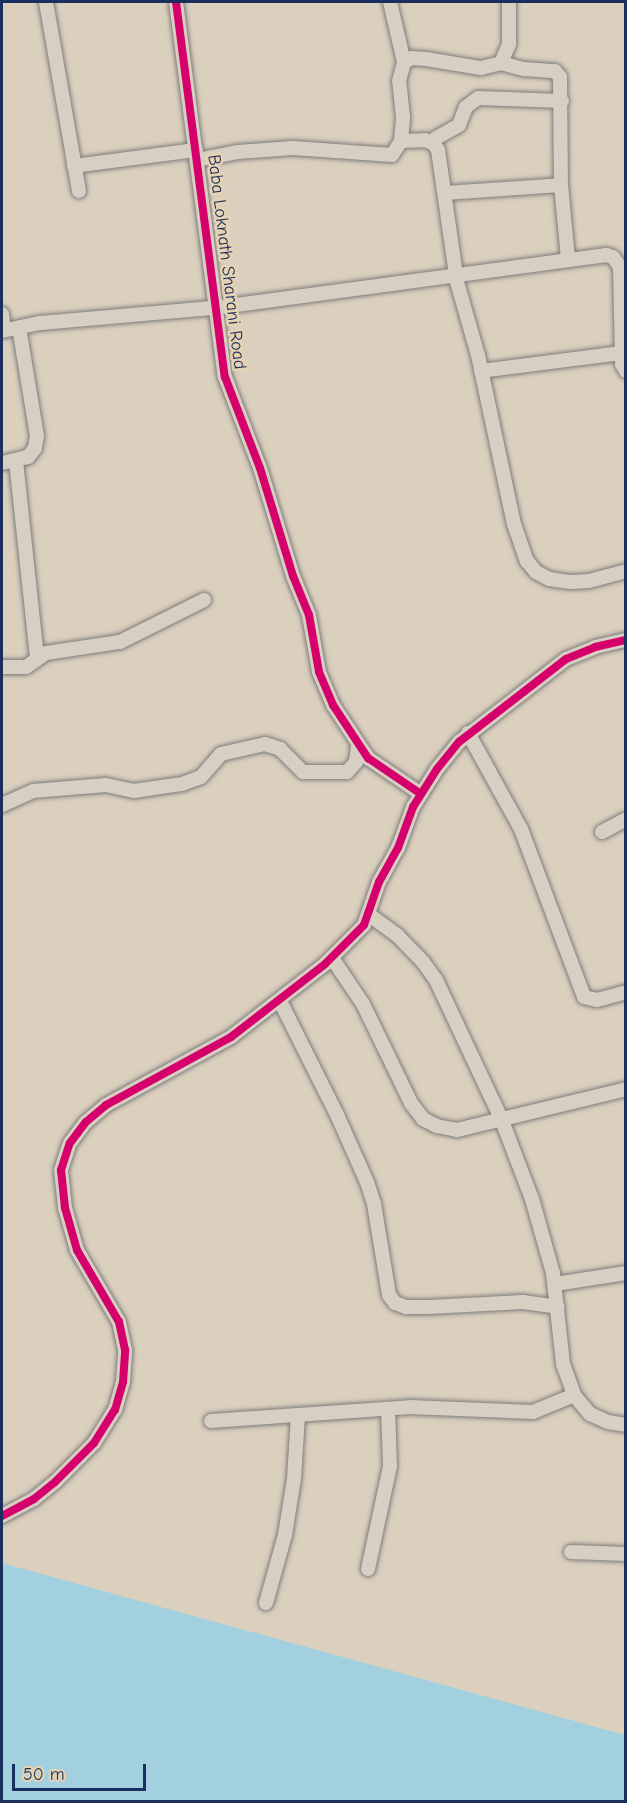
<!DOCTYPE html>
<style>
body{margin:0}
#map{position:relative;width:627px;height:1803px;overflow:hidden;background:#dbd0be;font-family:"Comic Neue",sans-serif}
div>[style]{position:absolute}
.water>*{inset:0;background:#a3d0df}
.roads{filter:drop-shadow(0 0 2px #7e7c7d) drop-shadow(0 0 2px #7e7c7d)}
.street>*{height:14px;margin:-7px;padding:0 7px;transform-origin:7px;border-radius:7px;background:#d7cfc2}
.cycleway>*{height:8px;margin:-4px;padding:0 4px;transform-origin:4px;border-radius:4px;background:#d6006c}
span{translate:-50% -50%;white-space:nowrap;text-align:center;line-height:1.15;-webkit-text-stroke:5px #e7d3b2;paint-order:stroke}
.street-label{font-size:18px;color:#1b2f5e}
.frame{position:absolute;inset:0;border:3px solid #1b2f5e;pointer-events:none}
.scale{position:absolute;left:12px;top:1764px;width:134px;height:27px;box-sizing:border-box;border:3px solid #1b2f5e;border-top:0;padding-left:8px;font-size:18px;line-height:21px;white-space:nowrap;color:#1b2f5e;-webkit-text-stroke:4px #e7d3b2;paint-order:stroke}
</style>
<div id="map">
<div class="water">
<i style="clip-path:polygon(2px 1563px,625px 1735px,625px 1801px,2px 1801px)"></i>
</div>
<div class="roads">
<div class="street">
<i style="left:46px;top:2px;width:192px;rotate:80.1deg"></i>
<i style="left:176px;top:2px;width:378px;rotate:82.6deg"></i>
<i style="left:225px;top:377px;width:97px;rotate:69deg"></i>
<i style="left:260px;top:468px;width:113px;rotate:73deg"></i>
<i style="left:293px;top:576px;width:42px;rotate:67.7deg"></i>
<i style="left:309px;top:615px;width:58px;rotate:80deg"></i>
<i style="left:319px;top:672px;width:36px;rotate:67deg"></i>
<i style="left:333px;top:705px;width:64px;rotate:56.6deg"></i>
<i style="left:368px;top:758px;width:64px;rotate:34.2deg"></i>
<i style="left:390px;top:2px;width:62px;rotate:76.9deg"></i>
<i style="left:501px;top:63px;width:24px;rotate:15deg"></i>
<i style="left:524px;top:69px;width:31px;rotate:4deg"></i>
<i style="left:555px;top:71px;width:8px;rotate:50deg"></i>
<i style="left:560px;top:77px;width:108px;rotate:89.5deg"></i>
<i style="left:561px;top:185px;width:74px;rotate:84.6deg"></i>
<i style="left:401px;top:141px;width:24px;rotate:-2deg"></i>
<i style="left:425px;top:140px;width:9px;rotate:21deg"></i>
<i style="left:433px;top:143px;width:9px;rotate:54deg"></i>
<i style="left:438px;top:150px;width:133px;rotate:81.8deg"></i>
<i style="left:457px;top:282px;width:76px;rotate:74deg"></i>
<i style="left:478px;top:355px;width:173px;rotate:78deg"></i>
<i style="left:514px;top:524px;width:39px;rotate:71deg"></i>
<i style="left:527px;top:561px;width:14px;rotate:51deg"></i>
<i style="left:536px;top:572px;width:15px;rotate:28deg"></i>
<i style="left:549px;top:579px;width:22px;rotate:8deg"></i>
<i style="left:571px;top:582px;width:18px;rotate:-3deg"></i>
<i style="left:589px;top:581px;width:38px;rotate:-15deg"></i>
<i style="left:433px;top:143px;width:6px;rotate:-59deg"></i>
<i style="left:436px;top:138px;width:26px;rotate:-29deg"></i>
<i style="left:459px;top:125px;width:19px;rotate:-69deg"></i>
<i style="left:466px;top:107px;width:15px;rotate:-37deg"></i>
<i style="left:478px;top:98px;width:84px;rotate:2deg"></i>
<i style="left:197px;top:160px;width:42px;rotate:-11deg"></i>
<i style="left:238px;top:152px;width:55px;rotate:-4.2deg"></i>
<i style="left:293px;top:148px;width:99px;rotate:4deg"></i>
<i style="left:392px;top:155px;width:17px;rotate:-57deg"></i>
<i style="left:401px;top:141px;width:24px;rotate:-85deg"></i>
<i style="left:403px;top:117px;width:36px;rotate:-96deg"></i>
<i style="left:399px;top:81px;width:20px;rotate:-75deg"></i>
<i style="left:404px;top:62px;width:9px;rotate:-27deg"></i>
<i style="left:412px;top:58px;width:14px;rotate:4deg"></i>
<i style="left:426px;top:59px;width:56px;rotate:9.3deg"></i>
<i style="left:481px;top:68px;width:21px;rotate:-14deg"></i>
<i style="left:501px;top:63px;width:21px;rotate:-67deg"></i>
<i style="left:509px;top:44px;width:42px;rotate:-90deg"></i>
<i style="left:74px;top:166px;width:123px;rotate:-7.5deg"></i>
<i style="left:445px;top:193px;width:116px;rotate:-3.9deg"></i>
<i style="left:2px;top:314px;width:16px;rotate:83deg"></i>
<i style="left:2px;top:331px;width:40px;rotate:-12deg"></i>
<i style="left:41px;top:323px;width:174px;rotate:-5deg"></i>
<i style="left:214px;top:308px;width:396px;rotate:-7.7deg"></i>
<i style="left:606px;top:255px;width:7px;rotate:16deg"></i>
<i style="left:613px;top:257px;width:12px;rotate:55deg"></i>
<i style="left:620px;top:267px;width:97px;rotate:88.8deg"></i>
<i style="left:622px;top:364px;width:8px;rotate:60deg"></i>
<i style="left:481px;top:371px;width:142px;rotate:-7.3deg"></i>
<i style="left:16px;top:461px;width:197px;rotate:83.9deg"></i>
<i style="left:2px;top:463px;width:27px;rotate:-13deg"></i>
<i style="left:28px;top:457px;width:11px;rotate:-52deg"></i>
<i style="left:35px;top:448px;width:12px;rotate:-81deg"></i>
<i style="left:37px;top:436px;width:110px;rotate:-99.4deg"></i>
<i style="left:2px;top:667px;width:24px"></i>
<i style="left:26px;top:667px;width:24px;rotate:-35deg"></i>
<i style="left:46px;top:653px;width:75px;rotate:-8.5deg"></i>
<i style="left:120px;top:642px;width:94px;rotate:-26.6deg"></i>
<i style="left:468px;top:733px;width:110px;rotate:61.1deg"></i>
<i style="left:521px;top:829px;width:179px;rotate:69.4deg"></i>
<i style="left:584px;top:997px;width:13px;rotate:13deg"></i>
<i style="left:597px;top:1000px;width:30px;rotate:-15deg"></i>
<i style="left:2px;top:805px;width:34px;rotate:-24deg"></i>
<i style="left:33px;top:791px;width:73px;rotate:-4.7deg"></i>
<i style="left:106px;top:785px;width:29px;rotate:12deg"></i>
<i style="left:134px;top:791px;width:49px;rotate:-8.3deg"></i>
<i style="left:182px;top:784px;width:20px;rotate:-20deg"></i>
<i style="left:201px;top:777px;width:30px;rotate:-49deg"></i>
<i style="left:221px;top:754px;width:45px;rotate:-12.8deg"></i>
<i style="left:265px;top:744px;width:16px;rotate:18deg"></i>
<i style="left:280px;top:749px;width:33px;rotate:45deg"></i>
<i style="left:303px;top:772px;width:44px"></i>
<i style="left:347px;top:772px;width:13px;rotate:-48deg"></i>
<i style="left:356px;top:762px;width:17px;rotate:-83deg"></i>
<i style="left:602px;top:832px;width:27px;rotate:-28deg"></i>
<i style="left:368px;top:914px;width:37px;rotate:36deg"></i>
<i style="left:398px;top:936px;width:36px;rotate:46deg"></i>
<i style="left:423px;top:962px;width:22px;rotate:54deg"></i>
<i style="left:436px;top:980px;width:153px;rotate:64.8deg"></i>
<i style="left:501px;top:1118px;width:87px;rotate:69.1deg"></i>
<i style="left:532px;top:1199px;width:77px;rotate:74.2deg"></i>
<i style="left:553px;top:1273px;width:92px;rotate:83.7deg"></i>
<i style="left:563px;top:1364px;width:33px;rotate:70deg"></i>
<i style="left:574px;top:1395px;width:25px;rotate:50deg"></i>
<i style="left:590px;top:1414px;width:20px;rotate:24deg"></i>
<i style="left:608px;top:1422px;width:18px;rotate:9deg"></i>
<i style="left:332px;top:958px;width:55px;rotate:56deg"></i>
<i style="left:363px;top:1004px;width:110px;rotate:64.1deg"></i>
<i style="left:411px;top:1103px;width:20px;rotate:53deg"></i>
<i style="left:423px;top:1119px;width:16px;rotate:27deg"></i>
<i style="left:437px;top:1126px;width:20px;rotate:11deg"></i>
<i style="left:457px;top:1130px;width:174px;rotate:-13.6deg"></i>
<i style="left:280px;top:1001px;width:130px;rotate:63.4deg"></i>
<i style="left:338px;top:1117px;width:71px;rotate:66deg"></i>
<i style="left:367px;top:1182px;width:23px;rotate:72deg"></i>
<i style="left:374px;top:1204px;width:92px;rotate:80.6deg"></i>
<i style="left:389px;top:1295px;width:10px;rotate:53deg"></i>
<i style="left:395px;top:1303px;width:12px;rotate:20deg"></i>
<i style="left:406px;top:1307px;width:23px"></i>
<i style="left:429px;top:1307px;width:94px;rotate:-3deg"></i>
<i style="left:523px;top:1302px;width:35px;rotate:8deg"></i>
<i style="left:555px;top:1284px;width:72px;rotate:-8.8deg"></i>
<i style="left:211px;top:1421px;width:199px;rotate:-4deg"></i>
<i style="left:410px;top:1407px;width:123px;rotate:2.3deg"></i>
<i style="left:533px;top:1412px;width:44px;rotate:-22.5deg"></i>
<i style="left:2px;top:1516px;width:36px;rotate:-28deg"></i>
<i style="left:34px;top:1499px;width:27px;rotate:-39deg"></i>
<i style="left:55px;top:1482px;width:55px;rotate:-45deg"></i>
<i style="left:94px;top:1443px;width:39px;rotate:-58deg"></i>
<i style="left:115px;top:1410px;width:29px;rotate:-74deg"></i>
<i style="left:123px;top:1382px;width:32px;rotate:-86deg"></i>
<i style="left:125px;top:1350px;width:29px;rotate:-102deg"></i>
<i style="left:119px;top:1322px;width:83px;rotate:-120.3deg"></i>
<i style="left:77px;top:1250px;width:44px;rotate:-105.9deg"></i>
<i style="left:65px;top:1208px;width:38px;rotate:-96deg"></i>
<i style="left:61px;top:1170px;width:28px;rotate:-72deg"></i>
<i style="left:70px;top:1143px;width:26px;rotate:-53deg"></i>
<i style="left:86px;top:1122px;width:26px;rotate:-40deg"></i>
<i style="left:106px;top:1105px;width:142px;rotate:-28.5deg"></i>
<i style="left:231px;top:1037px;width:119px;rotate:-37.8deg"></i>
<i style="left:325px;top:964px;width:55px;rotate:-45deg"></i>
<i style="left:364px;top:925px;width:46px;rotate:-70.8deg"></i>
<i style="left:379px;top:882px;width:39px;rotate:-61deg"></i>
<i style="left:398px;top:848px;width:44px;rotate:-69.9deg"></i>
<i style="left:413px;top:807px;width:45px;rotate:-57.7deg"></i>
<i style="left:437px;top:769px;width:35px;rotate:-51deg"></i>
<i style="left:459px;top:742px;width:135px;rotate:-37.8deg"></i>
<i style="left:566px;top:659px;width:31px;rotate:-22deg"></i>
<i style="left:595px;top:647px;width:32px;rotate:-13deg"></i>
<i style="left:571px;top:1552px;width:55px;rotate:2.1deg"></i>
<i style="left:368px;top:1569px;width:105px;rotate:-77.9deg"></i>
<i style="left:390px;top:1466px;width:57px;rotate:-92deg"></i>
<i style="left:266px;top:1603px;width:71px;rotate:-74.4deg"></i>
<i style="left:285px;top:1535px;width:57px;rotate:-80.9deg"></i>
<i style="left:294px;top:1479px;width:64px;rotate:-86.4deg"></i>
</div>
</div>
<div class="cycleway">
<i style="left:176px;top:2px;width:378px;rotate:82.6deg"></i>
<i style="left:225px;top:377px;width:97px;rotate:69deg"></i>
<i style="left:260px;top:468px;width:113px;rotate:73deg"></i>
<i style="left:293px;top:576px;width:42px;rotate:67.7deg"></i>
<i style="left:309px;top:615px;width:58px;rotate:80deg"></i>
<i style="left:319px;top:672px;width:36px;rotate:67deg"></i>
<i style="left:333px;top:705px;width:64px;rotate:56.6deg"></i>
<i style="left:368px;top:758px;width:64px;rotate:34.2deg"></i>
<i style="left:2px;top:1516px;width:36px;rotate:-28deg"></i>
<i style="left:34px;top:1499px;width:27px;rotate:-39deg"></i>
<i style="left:55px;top:1482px;width:55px;rotate:-45deg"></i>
<i style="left:94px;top:1443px;width:39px;rotate:-58deg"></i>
<i style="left:115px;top:1410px;width:29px;rotate:-74deg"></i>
<i style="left:123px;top:1382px;width:32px;rotate:-86deg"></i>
<i style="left:125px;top:1350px;width:29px;rotate:-102deg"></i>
<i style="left:119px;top:1322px;width:83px;rotate:-120.3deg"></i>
<i style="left:77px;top:1250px;width:44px;rotate:-105.9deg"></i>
<i style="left:65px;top:1208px;width:38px;rotate:-96deg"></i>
<i style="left:61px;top:1170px;width:28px;rotate:-72deg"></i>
<i style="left:70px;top:1143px;width:26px;rotate:-53deg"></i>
<i style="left:86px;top:1122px;width:26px;rotate:-40deg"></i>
<i style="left:106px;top:1105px;width:142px;rotate:-28.5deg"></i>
<i style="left:231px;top:1037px;width:119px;rotate:-37.8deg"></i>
<i style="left:325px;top:964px;width:55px;rotate:-45deg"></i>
<i style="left:364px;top:925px;width:46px;rotate:-70.8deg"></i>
<i style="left:379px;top:882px;width:39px;rotate:-61deg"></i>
<i style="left:398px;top:848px;width:44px;rotate:-69.9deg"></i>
<i style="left:413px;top:807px;width:45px;rotate:-57.7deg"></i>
<i style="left:437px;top:769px;width:35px;rotate:-51deg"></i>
<i style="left:459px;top:742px;width:135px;rotate:-37.8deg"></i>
<i style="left:566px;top:659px;width:31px;rotate:-22deg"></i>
<i style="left:595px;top:647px;width:32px;rotate:-13deg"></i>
</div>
<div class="street-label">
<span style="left:226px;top:262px;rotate:83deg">Baba Loknath Sharani Road</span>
</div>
<div class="frame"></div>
<div class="scale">50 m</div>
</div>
